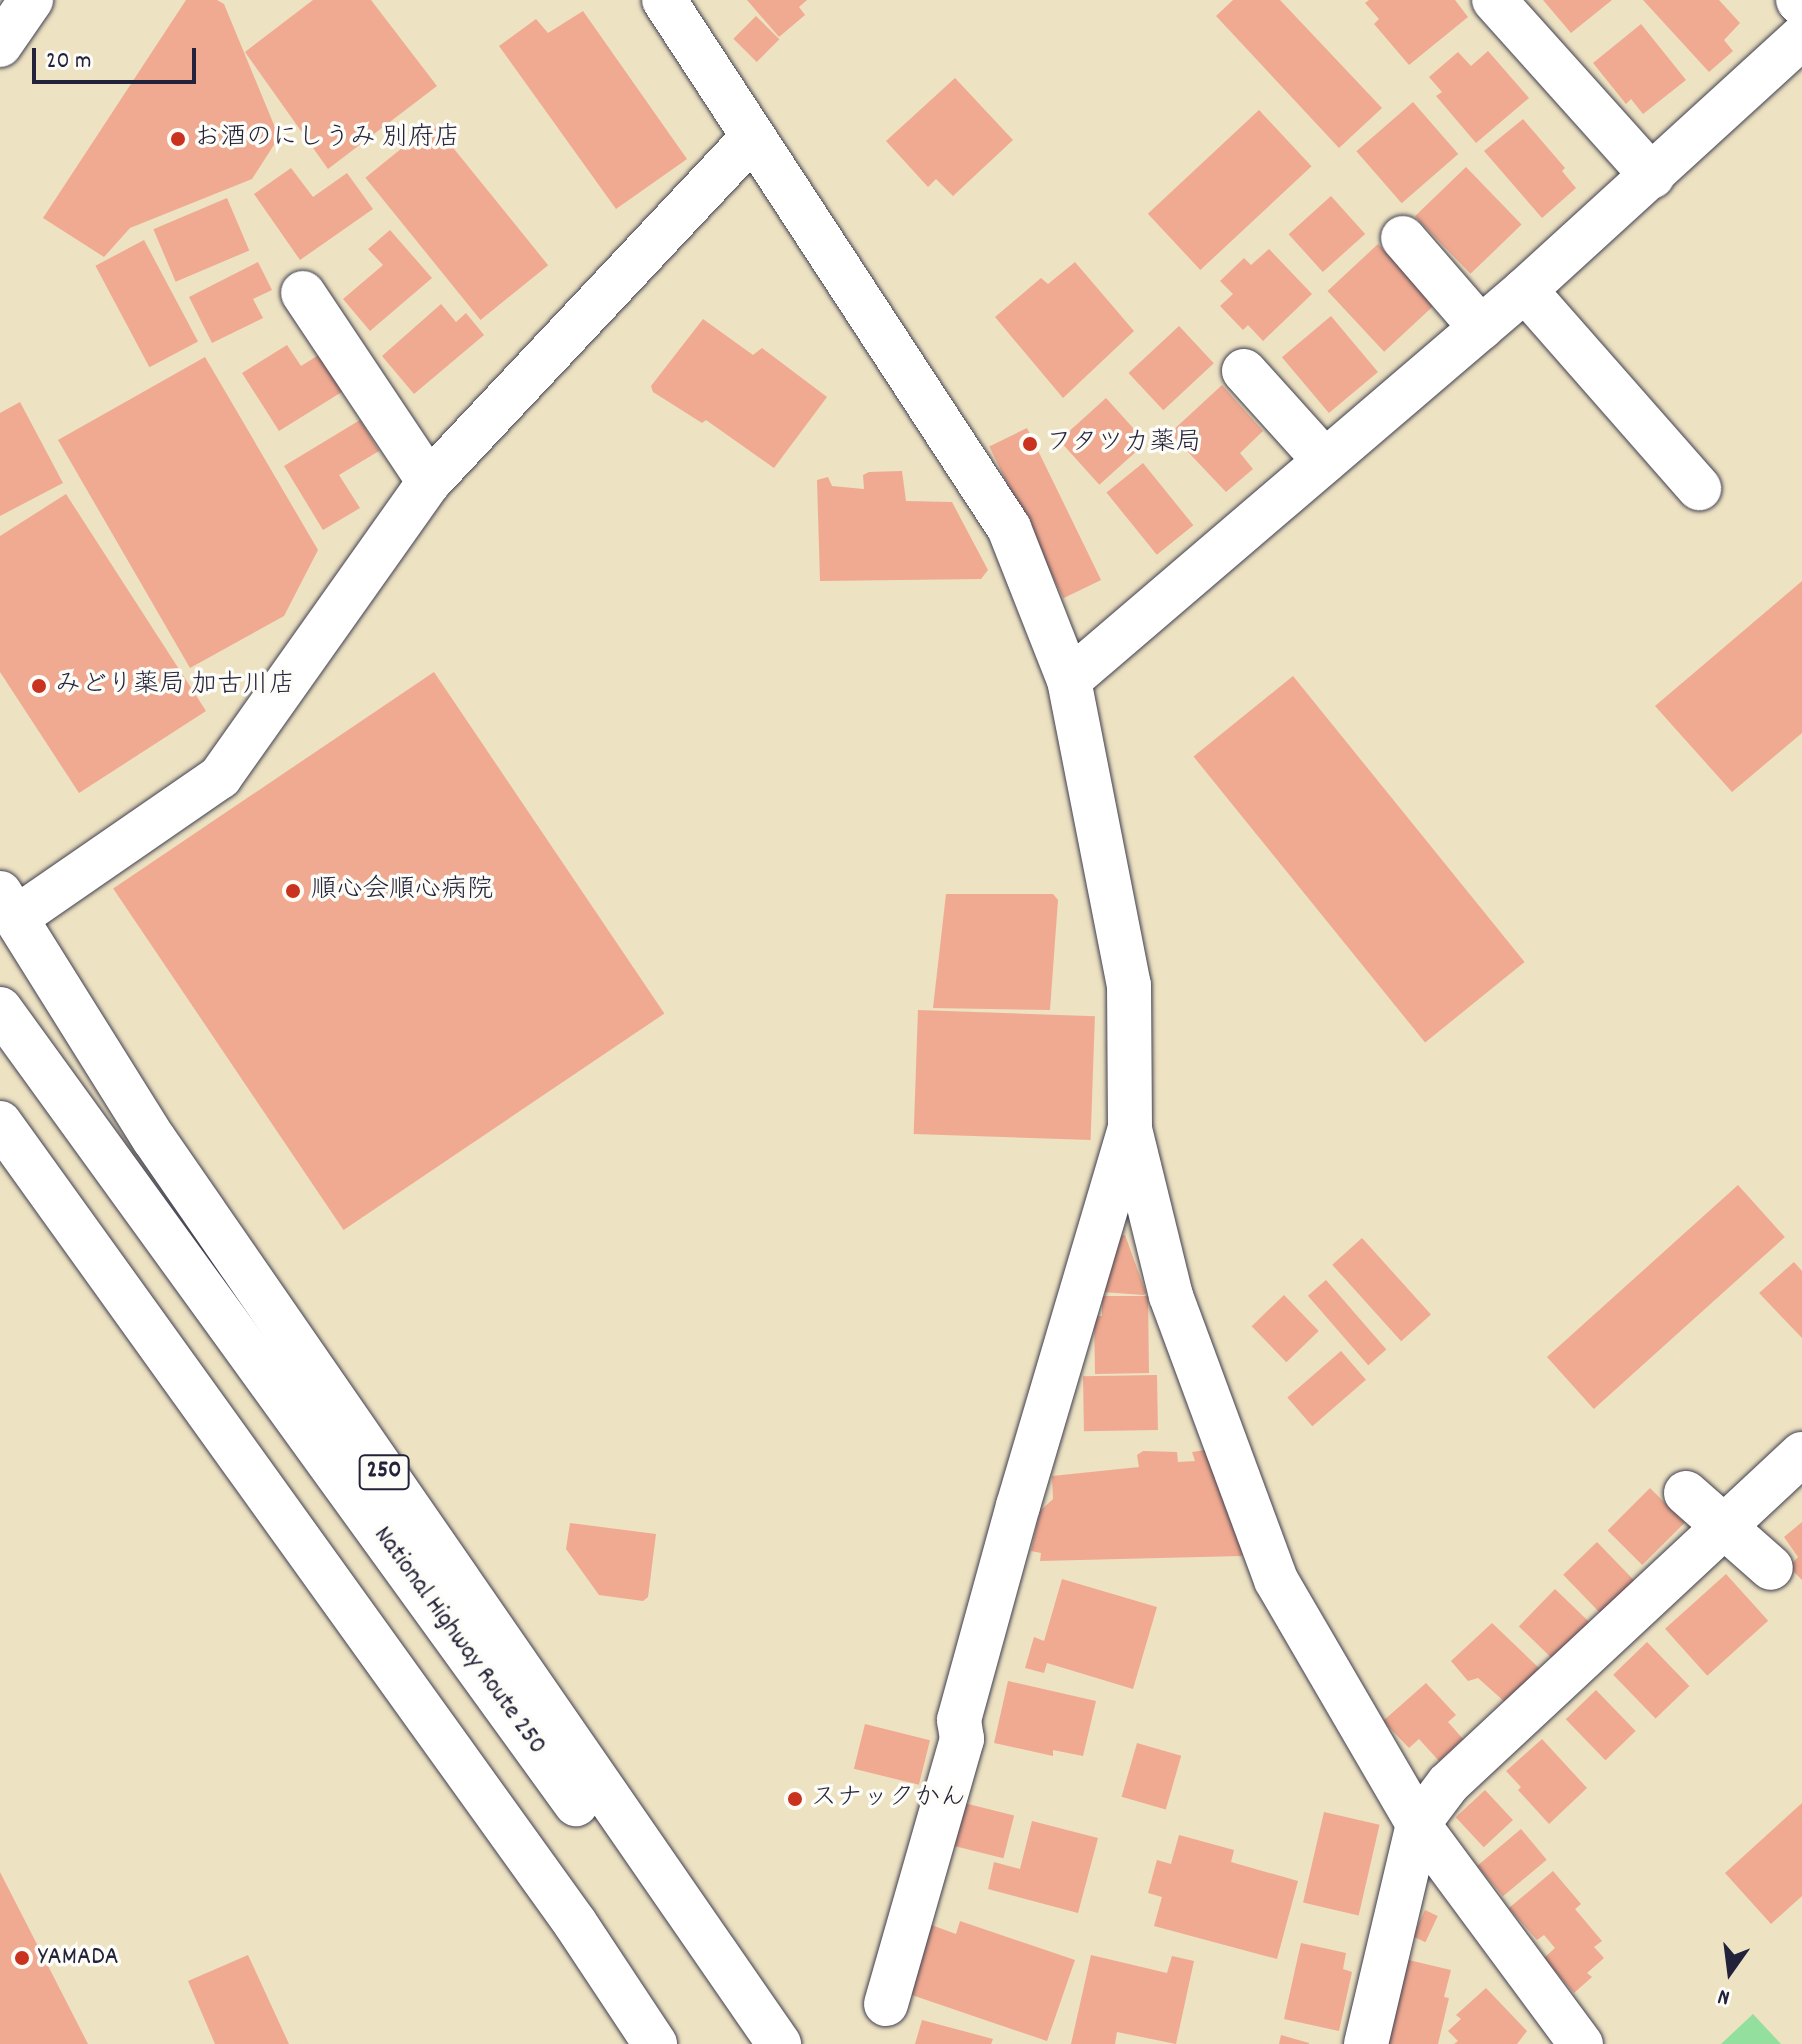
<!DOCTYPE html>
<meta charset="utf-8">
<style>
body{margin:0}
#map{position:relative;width:1802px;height:2044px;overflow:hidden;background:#ede2c2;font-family:Dekko,"Klee One",sans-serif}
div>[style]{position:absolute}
.green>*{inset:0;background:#93df9d}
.building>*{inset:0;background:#f0aa91;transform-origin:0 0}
.roads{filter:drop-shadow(0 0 2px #403f4f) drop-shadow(0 0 2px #403f4f)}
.street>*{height:44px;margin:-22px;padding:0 22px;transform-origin:22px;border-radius:22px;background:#fff}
.secondary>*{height:44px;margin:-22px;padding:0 22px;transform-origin:22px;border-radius:22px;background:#fff}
.highway>*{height:44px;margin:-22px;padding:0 22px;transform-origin:22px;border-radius:22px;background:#fff}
.dots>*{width:22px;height:22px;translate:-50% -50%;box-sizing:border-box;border:4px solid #fdfcf7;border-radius:50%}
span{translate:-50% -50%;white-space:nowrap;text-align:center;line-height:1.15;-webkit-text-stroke:7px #fdfcf7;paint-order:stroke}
.shield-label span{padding:2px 6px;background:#fdfcf7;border:2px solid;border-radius:6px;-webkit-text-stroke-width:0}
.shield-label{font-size:24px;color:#22223b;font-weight:700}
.poi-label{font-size:26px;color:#22223b}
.left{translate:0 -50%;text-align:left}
.street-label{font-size:26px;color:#22223b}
.north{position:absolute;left:1690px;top:1932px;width:80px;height:80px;-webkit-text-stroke:6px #fdfcf7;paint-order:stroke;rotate:194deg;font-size:22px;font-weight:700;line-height:32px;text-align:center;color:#22223b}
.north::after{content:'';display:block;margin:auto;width:28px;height:36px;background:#22223b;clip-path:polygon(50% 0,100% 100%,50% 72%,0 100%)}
.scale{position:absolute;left:32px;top:48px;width:164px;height:36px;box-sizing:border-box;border:4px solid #22223b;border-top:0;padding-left:10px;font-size:24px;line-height:28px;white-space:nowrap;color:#22223b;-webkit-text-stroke:6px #fdfcf7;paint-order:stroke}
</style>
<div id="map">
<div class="green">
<i style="clip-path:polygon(1753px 2014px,1781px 2044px,1721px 2044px)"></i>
</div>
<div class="building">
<i style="clip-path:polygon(186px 0,217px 0,224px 4px,279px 137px,252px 179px,130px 228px,104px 257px,43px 218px)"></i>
<i style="clip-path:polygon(313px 0,371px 0,437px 86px,328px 169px,245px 52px)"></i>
<i style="clip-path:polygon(747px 0,807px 0,799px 7px,805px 15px,779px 37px)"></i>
<i style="clip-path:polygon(1233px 0,1280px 0,1382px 108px,1339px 148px,1216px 16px)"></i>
<i style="clip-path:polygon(1369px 0,1455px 0,1468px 17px,1409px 65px,1374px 24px,1379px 19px,1365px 3px)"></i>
<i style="clip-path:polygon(1543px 0,1612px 0,1571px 33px)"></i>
<i style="clip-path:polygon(1643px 0,1719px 0,1740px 23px,1724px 40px,1733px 51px,1709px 72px)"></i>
<i style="clip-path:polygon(583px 11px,687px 159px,616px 209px,499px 46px,536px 19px,548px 33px)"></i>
<i style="left:756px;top:16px;width:33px;height:32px;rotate:45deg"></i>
<i style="clip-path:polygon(1641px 24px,1686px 80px,1643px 114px,1631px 99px,1626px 104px,1593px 63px)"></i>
<i style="clip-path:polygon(1488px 51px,1529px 98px,1476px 143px,1436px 96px,1442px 92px,1429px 77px,1458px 52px,1471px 66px)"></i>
<i style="clip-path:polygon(955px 78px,1013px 140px,953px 196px,936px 179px,928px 187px,886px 141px)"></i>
<i style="left:1413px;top:102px;width:69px;height:75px;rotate:49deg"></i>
<i style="left:1259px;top:110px;width:77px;height:152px;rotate:47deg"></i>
<i style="clip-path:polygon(1523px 119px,1565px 168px,1562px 171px,1576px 188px,1542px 218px,1484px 151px)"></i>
<i style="left:433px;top:123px;width:183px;height:87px;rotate:51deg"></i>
<i style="left:1466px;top:167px;width:80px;height:71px;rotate:46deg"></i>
<i style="clip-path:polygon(291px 168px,313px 197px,347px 173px,373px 209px,300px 260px,254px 194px)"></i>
<i style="left:1331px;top:196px;width:51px;height:57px;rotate:48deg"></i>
<i style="left:227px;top:198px;width:57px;height:80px;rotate:67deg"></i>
<i style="clip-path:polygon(390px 230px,432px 278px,370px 331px,343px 299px,383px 265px,368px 249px)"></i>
<i style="left:144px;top:240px;width:115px;height:55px;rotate:62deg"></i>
<i style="left:1378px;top:244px;width:83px;height:69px;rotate:47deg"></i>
<i style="clip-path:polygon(1269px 249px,1312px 294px,1263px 341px,1248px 325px,1243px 330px,1220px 306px,1233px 294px,1220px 281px,1244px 258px,1251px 265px)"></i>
<i style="clip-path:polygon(258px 262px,272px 290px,253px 299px,263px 318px,212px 343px,189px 297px)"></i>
<i style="clip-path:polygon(1075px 262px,1134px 331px,1063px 398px,995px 317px,1041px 278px,1048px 284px)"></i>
<i style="clip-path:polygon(441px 304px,456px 322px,466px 313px,484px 335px,414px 394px,382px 356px)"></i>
<i style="left:1331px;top:316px;width:73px;height:64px;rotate:50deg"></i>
<i style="clip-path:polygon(703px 319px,753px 355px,762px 348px,827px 397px,774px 468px,706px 420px,702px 423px,653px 392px,651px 386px)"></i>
<i style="left:1179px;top:326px;width:51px;height:69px;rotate:47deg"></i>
<i style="clip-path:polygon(287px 345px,301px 366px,322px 353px,345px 390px,279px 431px,242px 373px)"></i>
<i style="clip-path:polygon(205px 357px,318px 550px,284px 616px,190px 668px,58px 440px)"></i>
<i style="clip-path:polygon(1222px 385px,1263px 431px,1240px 453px,1253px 469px,1226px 492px,1170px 433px)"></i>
<i style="left:1106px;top:398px;width:60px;height:63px;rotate:48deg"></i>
<i style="clip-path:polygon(20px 402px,63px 483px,0 516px,0 413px)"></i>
<i style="clip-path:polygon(360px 420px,379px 451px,339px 475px,360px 508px,323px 530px,284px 466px)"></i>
<i style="left:1027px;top:428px;width:169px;height:42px;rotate:64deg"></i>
<i style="left:1143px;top:463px;width:80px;height:47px;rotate:51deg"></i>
<i style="clip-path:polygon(902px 471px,906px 501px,952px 502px,988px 570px,981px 579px,820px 581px,817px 480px,828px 477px,832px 486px,864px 489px,863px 475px,869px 472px)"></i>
<i style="clip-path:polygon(66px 494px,206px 711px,79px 793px,0 672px,0 536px)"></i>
<i style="clip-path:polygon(1802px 581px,1802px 733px,1732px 792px,1655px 706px)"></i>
<i style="left:434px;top:672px;width:412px;height:387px;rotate:56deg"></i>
<i style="left:1293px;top:676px;width:368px;height:128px;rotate:51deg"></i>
<i style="clip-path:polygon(946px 894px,1053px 894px,1058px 900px,1050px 1010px,933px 1008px)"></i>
<i style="left:918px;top:1010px;width:177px;height:124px;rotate:2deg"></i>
<i style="left:1738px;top:1185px;width:70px;height:257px;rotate:48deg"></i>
<i style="clip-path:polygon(1125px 1235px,1146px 1293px,1143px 1295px,1103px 1292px,1117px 1236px)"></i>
<i style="left:1362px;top:1238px;width:103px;height:40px;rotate:48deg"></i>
<i style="clip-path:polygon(1794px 1262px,1802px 1271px,1802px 1338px,1759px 1293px)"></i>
<i style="left:1326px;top:1280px;width:92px;height:24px;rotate:49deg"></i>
<i style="left:1284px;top:1295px;width:50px;height:45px;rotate:46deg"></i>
<i style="clip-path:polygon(1102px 1296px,1148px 1296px,1149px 1373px,1095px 1374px,1094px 1316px,1102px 1316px)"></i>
<i style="left:1341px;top:1351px;width:38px;height:71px;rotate:49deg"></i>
<i style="left:1157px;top:1375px;width:55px;height:74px;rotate:89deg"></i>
<i style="clip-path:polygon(1205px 1450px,1245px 1553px,1241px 1556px,1040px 1561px,1041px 1553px,1031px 1551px,1040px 1511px,1053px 1499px,1052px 1476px,1139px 1467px,1137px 1455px,1143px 1451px,1177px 1452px,1178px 1462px,1195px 1461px,1192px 1452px)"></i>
<i style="left:1650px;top:1488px;width:49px;height:60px;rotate:45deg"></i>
<i style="clip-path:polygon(1802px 1522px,1802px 1580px,1789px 1567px,1798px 1557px,1784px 1537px)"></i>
<i style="clip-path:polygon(570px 1523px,656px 1534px,648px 1597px,643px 1601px,599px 1595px,566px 1549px)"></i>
<i style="left:1597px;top:1542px;width:57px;height:47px;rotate:46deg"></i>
<i style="left:1726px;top:1574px;width:63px;height:82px;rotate:48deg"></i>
<i style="clip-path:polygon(1062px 1579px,1157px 1607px,1133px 1689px,1047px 1663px,1044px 1673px,1025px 1668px,1034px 1637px,1044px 1641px)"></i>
<i style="left:1555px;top:1589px;width:57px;height:52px;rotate:44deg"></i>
<i style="clip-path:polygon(1492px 1623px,1540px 1669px,1506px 1703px,1478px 1678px,1468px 1681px,1451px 1661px)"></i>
<i style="left:1647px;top:1642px;width:61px;height:47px;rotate:46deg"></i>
<i style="clip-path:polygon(1008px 1681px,1096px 1701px,1083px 1756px,1053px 1750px,1053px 1756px,994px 1743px)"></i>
<i style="clip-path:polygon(1426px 1683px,1456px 1715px,1448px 1722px,1463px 1739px,1439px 1761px,1419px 1739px,1409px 1748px,1383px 1721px)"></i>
<i style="left:1596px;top:1690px;width:57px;height:42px;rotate:46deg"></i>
<i style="left:865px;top:1724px;width:67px;height:46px;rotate:14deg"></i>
<i style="clip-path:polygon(1542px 1739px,1587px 1788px,1549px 1824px,1518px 1790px,1521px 1787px,1506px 1771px)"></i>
<i style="left:1137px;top:1743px;width:46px;height:56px;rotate:16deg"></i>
<i style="left:1485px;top:1790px;width:41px;height:40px;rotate:47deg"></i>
<i style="left:952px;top:1800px;width:64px;height:44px;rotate:14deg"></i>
<i style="clip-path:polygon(1802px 1803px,1802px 1896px,1771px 1924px,1725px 1873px)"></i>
<i style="left:1324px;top:1812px;width:57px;height:93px;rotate:13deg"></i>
<i style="clip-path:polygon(1032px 1821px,1098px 1838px,1078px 1913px,988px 1889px,994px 1862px,1020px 1869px)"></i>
<i style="left:1521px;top:1829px;width:40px;height:57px;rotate:50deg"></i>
<i style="clip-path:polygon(1179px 1835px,1234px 1850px,1231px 1862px,1298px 1881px,1277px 1959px,1154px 1926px,1162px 1897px,1148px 1893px,1157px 1860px,1171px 1864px)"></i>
<i style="clip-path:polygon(1553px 1871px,1581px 1904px,1575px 1909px,1602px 1941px,1594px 1947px,1604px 1958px,1587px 1973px,1592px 1977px,1574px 1993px,1544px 1958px,1555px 1948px,1544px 1935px,1537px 1940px,1509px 1908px)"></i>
<i style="clip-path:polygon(0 1872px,88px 2044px,0 2044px)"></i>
<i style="left:1425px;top:1910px;width:14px;height:29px;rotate:25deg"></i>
<i style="clip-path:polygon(960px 1921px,1075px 1960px,1047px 2041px,903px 1992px,926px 1923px,956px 1934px)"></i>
<i style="clip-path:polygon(1301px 1943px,1346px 1953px,1343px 1969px,1352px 1972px,1339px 2031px,1284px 2019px)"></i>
<i style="clip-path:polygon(248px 1955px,289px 2044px,215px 2044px,188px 1981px)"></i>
<i style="clip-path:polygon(1091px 1955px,1167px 1973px,1172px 1956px,1194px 1961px,1176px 2044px,1117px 2032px,1115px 2044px,1071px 2044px)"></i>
<i style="clip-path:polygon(1400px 1958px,1451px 1970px,1444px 1997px,1449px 1998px,1438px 2044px,1379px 2044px)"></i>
<i style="clip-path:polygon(1486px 1988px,1527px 2031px,1517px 2044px,1454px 2044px,1458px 2041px,1448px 2031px,1461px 2019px,1456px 2015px)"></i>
<i style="clip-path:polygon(922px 2020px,993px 2039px,991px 2044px,915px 2044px)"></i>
<i style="clip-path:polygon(1281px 2035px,1309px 2043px,1309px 2044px,1279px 2044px)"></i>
</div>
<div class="roads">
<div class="street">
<i style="left:664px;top:0;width:631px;rotate:56.84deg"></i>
<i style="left:1009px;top:528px;width:163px;rotate:68.5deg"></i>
<i style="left:1069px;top:680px;width:311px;rotate:78.9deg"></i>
<i style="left:1129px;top:985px;width:144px;rotate:89.6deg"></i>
<i style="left:1130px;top:1129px;width:172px;rotate:76.2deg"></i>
<i style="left:1171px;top:1296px;width:303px;rotate:69.7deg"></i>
<i style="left:1276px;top:1580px;width:282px;rotate:59.8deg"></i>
<i style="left:1418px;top:1824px;width:274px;rotate:53.5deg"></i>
<i style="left:1494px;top:0;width:237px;rotate:48.1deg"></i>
<i style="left:1798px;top:0;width:6px;rotate:45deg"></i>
<i style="left:1403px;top:238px;width:119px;rotate:49.1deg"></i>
<i style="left:1525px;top:290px;width:264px;rotate:48.7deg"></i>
<i style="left:303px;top:293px;width:227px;rotate:56.3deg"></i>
<i style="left:1244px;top:371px;width:121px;rotate:48deg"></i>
<i style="left:1069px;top:680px;width:600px;rotate:-40.54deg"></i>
<i style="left:1525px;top:290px;width:375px;rotate:-42.4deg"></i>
<i style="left:17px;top:917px;width:247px;rotate:-34.6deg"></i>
<i style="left:220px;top:777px;width:362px;rotate:-54.7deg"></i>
<i style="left:429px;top:482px;width:473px;rotate:-46.8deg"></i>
<i style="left:1686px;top:1493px;width:113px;rotate:41.4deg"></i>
<i style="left:886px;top:2004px;width:276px;rotate:-74deg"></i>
<i style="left:962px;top:1739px;width:19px;rotate:-99deg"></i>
<i style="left:959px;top:1720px;width:222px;rotate:-74.6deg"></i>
<i style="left:1018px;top:1506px;width:393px;rotate:-73.5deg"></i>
<i style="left:1366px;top:2044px;width:226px;rotate:-76.7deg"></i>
<i style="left:1418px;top:1824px;width:50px;rotate:-53.1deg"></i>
<i style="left:1448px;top:1784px;width:484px;rotate:-43deg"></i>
</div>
<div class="secondary">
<i style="left:0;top:45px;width:55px;rotate:-55.4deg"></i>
</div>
<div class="highway">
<i style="left:0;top:893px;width:290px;rotate:58deg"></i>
<i style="left:154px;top:1139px;width:1100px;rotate:55.37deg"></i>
<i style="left:0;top:1009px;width:982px;rotate:54.08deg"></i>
<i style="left:0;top:1123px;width:985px;rotate:54.29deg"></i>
<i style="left:575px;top:1923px;width:145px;rotate:56.5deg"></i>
</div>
</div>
<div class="dots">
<i style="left:178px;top:139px;background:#c8321e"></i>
<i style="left:1030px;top:444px;background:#c8321e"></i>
<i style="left:39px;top:686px;background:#c8321e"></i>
<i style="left:293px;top:891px;background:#c8321e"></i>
<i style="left:795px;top:1799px;background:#c8321e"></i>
<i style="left:22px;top:1958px;background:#c8321e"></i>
</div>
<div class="shield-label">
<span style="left:384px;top:1472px">250</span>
</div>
<div class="poi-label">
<span class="left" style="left:194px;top:139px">お酒のにしうみ 別府店</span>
<span class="left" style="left:1046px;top:444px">フタツカ薬局</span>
<span class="left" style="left:55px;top:686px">みどり薬局 加古川店</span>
<span class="left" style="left:311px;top:891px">順心会順心病院</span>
<span class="left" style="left:811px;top:1799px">スナックかん</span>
<span class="left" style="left:38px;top:1958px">YAMADA</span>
</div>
<div class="street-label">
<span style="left:459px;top:1641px;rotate:54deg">National Highway Route 250</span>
</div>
<div class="north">N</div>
<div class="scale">20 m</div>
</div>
